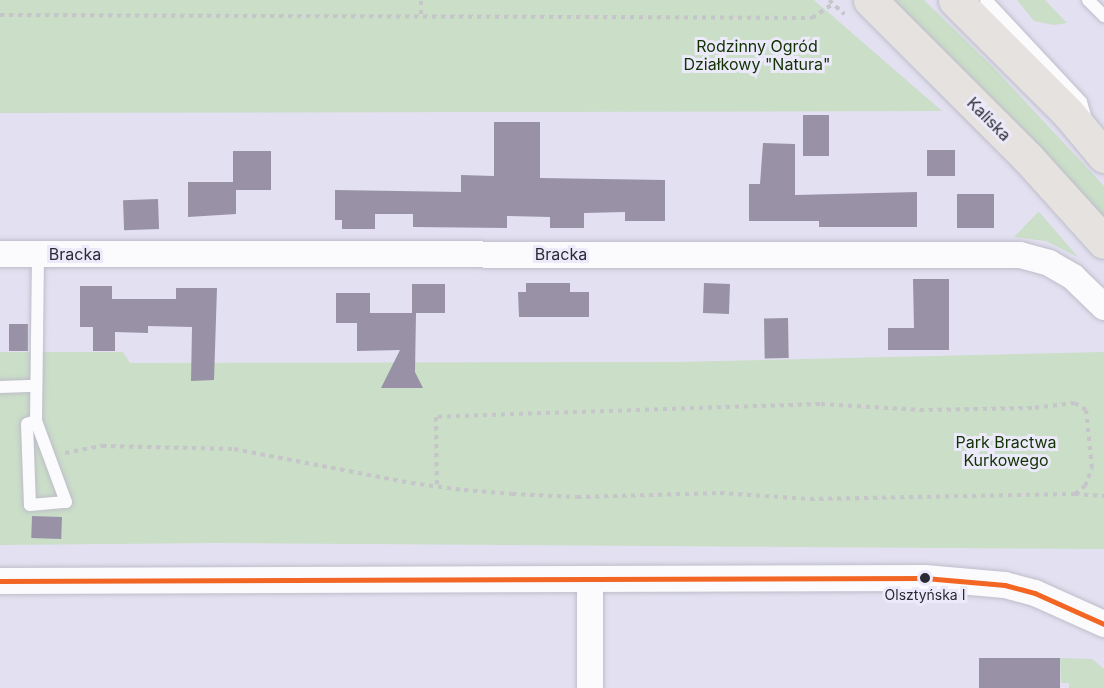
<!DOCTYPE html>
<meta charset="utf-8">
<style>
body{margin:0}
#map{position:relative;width:1104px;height:688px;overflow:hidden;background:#e3e1f1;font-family:Inter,sans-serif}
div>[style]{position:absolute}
.green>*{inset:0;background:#cadec8}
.building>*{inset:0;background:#9992a6;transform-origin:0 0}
.path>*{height:4px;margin-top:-2px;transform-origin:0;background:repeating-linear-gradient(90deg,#c5c5ca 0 4.5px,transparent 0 9px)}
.roads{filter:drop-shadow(0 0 2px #bebdc9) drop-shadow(0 0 2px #bebdc9)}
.lane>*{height:12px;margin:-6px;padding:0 6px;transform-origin:6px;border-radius:6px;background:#fbfafd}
.street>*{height:26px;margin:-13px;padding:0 13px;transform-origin:13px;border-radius:13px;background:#fbfafd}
.primary>*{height:33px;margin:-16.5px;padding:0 16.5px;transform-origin:16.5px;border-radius:16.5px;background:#e6e2e0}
.bus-1>*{height:4.5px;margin:-2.25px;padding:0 2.25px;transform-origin:2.25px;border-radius:2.25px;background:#f26522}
.dots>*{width:16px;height:16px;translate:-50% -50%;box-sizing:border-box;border:3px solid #ebe9fa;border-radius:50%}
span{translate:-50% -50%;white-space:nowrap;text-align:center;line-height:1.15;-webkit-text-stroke:6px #ebe9fa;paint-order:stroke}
.bus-label{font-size:14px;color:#2b2a34}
.park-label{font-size:16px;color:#123202}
.street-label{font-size:16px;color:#2b2a34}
</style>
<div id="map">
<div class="green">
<i style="clip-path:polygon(0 0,814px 0,942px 111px,0 113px)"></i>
<i style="clip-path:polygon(889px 0,924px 0,993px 67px,1104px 186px,1104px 220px)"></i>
<i style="clip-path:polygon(1017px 0,1045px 0,1067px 23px,1054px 25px,1034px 21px)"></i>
<i style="clip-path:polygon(1038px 212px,1040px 213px,1078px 257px,1046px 241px,1014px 237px)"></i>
<i style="clip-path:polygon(0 352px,123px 352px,130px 363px,675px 362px,1104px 352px,1104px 549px,215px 543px,0 545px)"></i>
<i style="clip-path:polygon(1060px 658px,1092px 659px,1104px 669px,1104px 688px,1069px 688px,1069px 683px,1061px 683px)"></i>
</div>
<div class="building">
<i style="left:803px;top:115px;width:26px;height:41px"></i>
<i style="clip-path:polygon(494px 122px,540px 122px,540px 178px,665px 180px,665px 221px,625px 221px,625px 212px,584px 213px,584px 228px,550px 228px,550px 217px,507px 216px,507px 228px,413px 227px,413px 214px,375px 214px,375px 229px,342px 229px,342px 220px,335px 220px,335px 190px,461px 192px,461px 175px,494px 176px)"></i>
<i style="clip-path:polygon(763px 143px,795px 144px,795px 195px,917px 192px,917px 227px,819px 227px,819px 221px,749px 221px,749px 184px,760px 184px)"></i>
<i style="left:927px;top:150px;width:28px;height:26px"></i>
<i style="clip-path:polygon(233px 151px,271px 151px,271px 190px,236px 190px,236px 214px,188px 217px,188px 182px,233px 182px)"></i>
<i style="left:994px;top:194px;width:34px;height:37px;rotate:90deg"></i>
<i style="left:158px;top:199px;width:30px;height:35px;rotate:88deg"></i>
<i style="clip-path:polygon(913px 279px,949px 279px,949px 350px,888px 350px,888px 328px,914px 328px)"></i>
<i style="clip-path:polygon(526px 283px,570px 283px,570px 292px,589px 292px,589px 317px,519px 317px,518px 292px,526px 292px)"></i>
<i style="left:704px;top:283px;width:26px;height:30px;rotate:2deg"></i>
<i style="left:412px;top:284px;width:33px;height:29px"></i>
<i style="clip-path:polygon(80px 286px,112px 286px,112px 299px,176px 299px,176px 288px,217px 288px,214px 380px,191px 381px,192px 327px,148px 326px,148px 333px,115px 332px,115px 351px,93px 351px,93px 327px,80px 327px)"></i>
<i style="clip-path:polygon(336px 293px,370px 293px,370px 313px,416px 313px,415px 372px,423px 388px,381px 388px,400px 350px,357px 351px,357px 323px,336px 323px)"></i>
<i style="left:788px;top:318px;width:40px;height:24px;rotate:89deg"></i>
<i style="left:9px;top:324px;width:19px;height:27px"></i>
<i style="left:32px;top:516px;width:30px;height:22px;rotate:2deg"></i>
<i style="left:979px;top:658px;width:81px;height:30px"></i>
</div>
<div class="path">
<i style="left:829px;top:0;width:21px;rotate:43deg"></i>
<i style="left:421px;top:14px;width:14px;rotate:-90deg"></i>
<i style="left:0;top:15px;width:812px;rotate:0.21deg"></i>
<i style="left:812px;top:18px;width:25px;rotate:-34deg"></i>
<i style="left:65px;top:453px;width:38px;rotate:-11deg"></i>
<i style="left:102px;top:446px;width:132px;rotate:1.3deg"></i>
<i style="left:234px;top:449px;width:180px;rotate:10.9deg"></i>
<i style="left:411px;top:483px;width:53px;rotate:7.5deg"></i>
<i style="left:464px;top:490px;width:48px;rotate:4.8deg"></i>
<i style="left:512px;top:494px;width:65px;rotate:2.6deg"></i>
<i style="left:577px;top:497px;width:143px;rotate:-1.6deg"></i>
<i style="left:720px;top:493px;width:90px;rotate:3.8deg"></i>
<i style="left:810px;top:499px;width:265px;rotate:-1.1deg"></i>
<i style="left:1075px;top:494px;width:13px;rotate:-39deg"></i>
<i style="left:1085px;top:486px;width:19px;rotate:-69deg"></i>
<i style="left:1092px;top:468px;width:58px;rotate:-95.9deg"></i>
<i style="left:1086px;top:410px;width:13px;rotate:-148deg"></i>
<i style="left:1075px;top:403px;width:43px;rotate:173.4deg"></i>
<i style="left:1032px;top:408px;width:108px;rotate:178.9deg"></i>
<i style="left:924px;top:410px;width:104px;rotate:-176.7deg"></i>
<i style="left:820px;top:404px;width:384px;rotate:178.1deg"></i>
<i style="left:436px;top:417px;width:70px;rotate:89.2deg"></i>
<i style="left:1075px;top:494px;width:29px;rotate:4deg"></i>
</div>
<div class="roads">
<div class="lane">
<i style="left:986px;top:0;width:139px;rotate:47deg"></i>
<i style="left:1081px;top:102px;width:15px;rotate:74deg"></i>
<i style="left:1088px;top:0;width:23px;rotate:45deg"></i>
<i style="left:0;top:387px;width:36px;rotate:-2deg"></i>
<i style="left:36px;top:421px;width:9px;rotate:162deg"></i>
<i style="left:27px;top:424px;width:81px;rotate:87.9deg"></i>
<i style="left:30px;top:505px;width:36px;rotate:-5deg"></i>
<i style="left:66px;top:502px;width:86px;rotate:-110.3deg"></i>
<i style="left:36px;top:421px;width:167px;rotate:-89.3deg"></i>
</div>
<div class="street">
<i style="left:0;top:254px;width:1020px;rotate:0.06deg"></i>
<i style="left:1020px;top:255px;width:30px;rotate:15deg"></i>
<i style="left:1049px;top:263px;width:28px;rotate:30deg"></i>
<i style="left:1073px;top:277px;width:43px;rotate:44.1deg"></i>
<i style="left:590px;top:580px;width:108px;rotate:90deg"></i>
<i style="left:0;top:581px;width:925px;rotate:-0.19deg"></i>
<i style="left:925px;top:578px;width:80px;rotate:5deg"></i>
<i style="left:1005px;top:585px;width:31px;rotate:15deg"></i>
<i style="left:1035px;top:593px;width:76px;rotate:24.2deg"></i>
</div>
<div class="primary">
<i style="left:870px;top:0;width:223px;rotate:45deg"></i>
<i style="left:1028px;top:158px;width:113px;rotate:47.9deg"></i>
<i style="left:955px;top:0;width:160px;rotate:45deg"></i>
<i style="left:1068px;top:113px;width:56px;rotate:50.1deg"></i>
</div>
</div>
<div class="bus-1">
<i style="left:0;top:581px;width:925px;rotate:-0.19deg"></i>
<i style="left:925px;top:578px;width:80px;rotate:5deg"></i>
<i style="left:1005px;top:585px;width:31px;rotate:15deg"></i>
<i style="left:1035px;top:593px;width:76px;rotate:24.2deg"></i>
</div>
<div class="dots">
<i style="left:925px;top:578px;background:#2b2a34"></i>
</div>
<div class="bus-label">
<span style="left:925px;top:595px">Olsztyńska I</span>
</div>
<div class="park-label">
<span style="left:757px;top:55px">Rodzinny Ogród<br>Działkowy "Natura"</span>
<span style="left:1006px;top:451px">Park Bractwa<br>Kurkowego</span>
</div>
<div class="street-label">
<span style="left:989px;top:119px;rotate:45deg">Kaliska</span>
<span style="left:75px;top:254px">Bracka</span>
<span style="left:561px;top:254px">Bracka</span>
</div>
</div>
